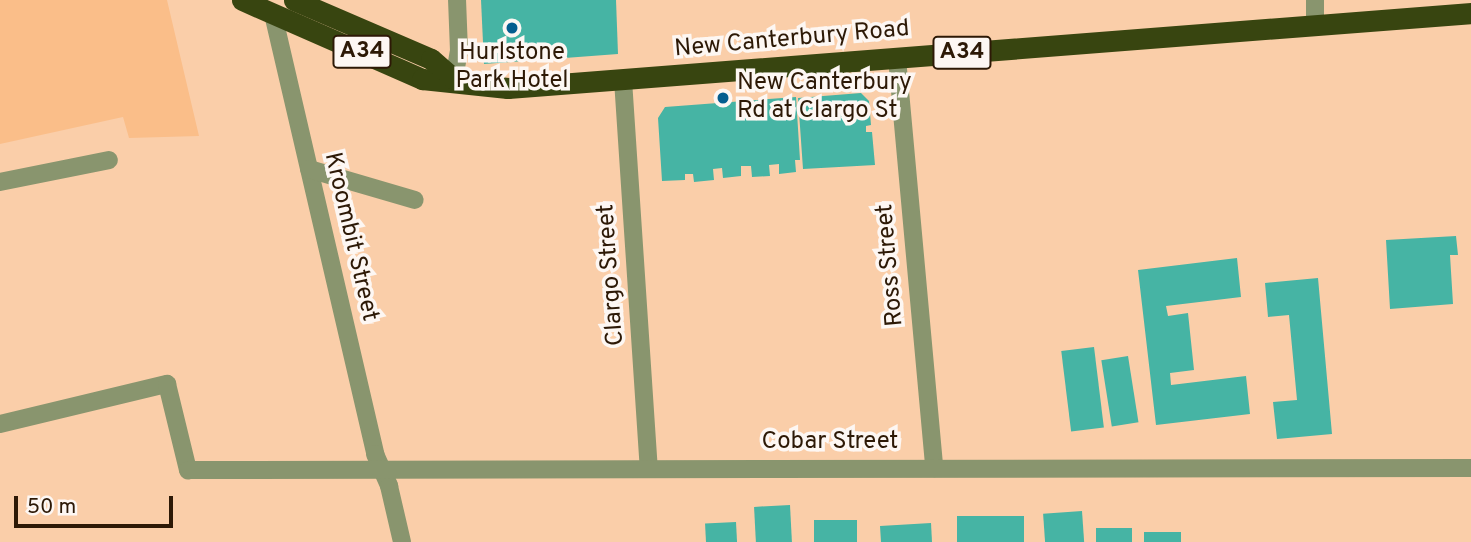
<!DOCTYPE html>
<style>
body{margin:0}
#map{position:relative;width:1471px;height:542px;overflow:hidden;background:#facea9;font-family:Overpass,sans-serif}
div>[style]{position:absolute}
.built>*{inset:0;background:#fabe89}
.building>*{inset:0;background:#46b4a4;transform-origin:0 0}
.minor>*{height:18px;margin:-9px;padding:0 9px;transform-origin:9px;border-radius:9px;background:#89956e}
.highway>*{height:21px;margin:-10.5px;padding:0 10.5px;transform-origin:10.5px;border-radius:10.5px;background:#384510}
.dots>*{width:19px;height:19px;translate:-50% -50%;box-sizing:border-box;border:4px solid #fdf7f3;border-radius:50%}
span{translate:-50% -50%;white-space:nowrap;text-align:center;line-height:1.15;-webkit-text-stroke:7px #fdf7f3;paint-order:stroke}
.shield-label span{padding:2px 5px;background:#fdf7f3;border:2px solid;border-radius:5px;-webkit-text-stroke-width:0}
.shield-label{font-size:23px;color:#2d1906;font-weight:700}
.street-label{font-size:24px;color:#2d1906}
.poi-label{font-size:24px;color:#2d1906}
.left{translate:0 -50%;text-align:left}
.scale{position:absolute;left:14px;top:496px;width:159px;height:32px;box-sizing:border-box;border:4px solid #2d1906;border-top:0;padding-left:9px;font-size:21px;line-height:24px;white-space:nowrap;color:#2d1906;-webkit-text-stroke:5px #fdf7f3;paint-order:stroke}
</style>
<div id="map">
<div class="built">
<i style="clip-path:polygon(0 0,167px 0,199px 136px,129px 138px,123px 117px,0 144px)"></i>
</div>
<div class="building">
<i style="clip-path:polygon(481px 0,616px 0,618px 54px,484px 64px)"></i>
<i style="clip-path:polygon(861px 93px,869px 101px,871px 125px,866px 126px,866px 132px,872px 132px,875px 165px,803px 169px,798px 98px)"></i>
<i style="clip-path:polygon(796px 97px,800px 160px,795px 160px,796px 172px,779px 174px,779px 164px,769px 165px,770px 176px,752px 177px,751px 166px,741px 166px,741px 176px,723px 178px,722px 168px,713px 169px,714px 180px,694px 182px,693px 174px,685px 174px,685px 180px,662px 181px,658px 118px,665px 107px)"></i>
<i style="clip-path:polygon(1456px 236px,1458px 255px,1450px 255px,1453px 304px,1390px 309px,1386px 240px)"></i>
<i style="clip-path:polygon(1237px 258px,1241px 297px,1166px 306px,1168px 316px,1188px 313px,1194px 370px,1170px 373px,1171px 385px,1246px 376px,1250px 414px,1156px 425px,1138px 270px)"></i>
<i style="clip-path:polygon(1318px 278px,1332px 434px,1277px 439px,1273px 402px,1297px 400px,1289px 315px,1268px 317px,1265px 283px)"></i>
<i style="left:1094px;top:347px;width:81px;height:33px;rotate:83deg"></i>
<i style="left:1128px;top:356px;width:67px;height:27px;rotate:81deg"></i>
<i style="left:790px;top:505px;width:37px;height:36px;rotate:87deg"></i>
<i style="left:1082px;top:511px;width:31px;height:39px;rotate:86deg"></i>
<i style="left:957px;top:516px;width:67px;height:26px"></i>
<i style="left:857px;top:520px;width:22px;height:43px;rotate:90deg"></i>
<i style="left:736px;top:522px;width:20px;height:31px;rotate:87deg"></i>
<i style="clip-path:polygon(931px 523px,932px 542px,881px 542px,880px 526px)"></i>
<i style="left:1132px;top:528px;width:14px;height:36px;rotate:90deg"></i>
<i style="left:1181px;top:532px;width:10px;height:37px;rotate:90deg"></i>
</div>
<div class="minor">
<i style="left:1315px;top:0;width:26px;rotate:90deg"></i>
<i style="left:273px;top:14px;width:452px;rotate:76.9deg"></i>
<i style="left:375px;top:454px;width:35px;rotate:66deg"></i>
<i style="left:389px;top:486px;width:57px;rotate:76.9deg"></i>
<i style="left:897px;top:58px;width:412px;rotate:84.8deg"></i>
<i style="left:454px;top:79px;width:28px;rotate:-80deg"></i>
<i style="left:459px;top:51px;width:51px;rotate:-92.2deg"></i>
<i style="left:623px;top:80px;width:388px;rotate:86.2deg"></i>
<i style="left:309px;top:169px;width:110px;rotate:16.3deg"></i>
<i style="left:0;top:182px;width:111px;rotate:-11.4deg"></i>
<i style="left:0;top:424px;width:172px;rotate:-13.5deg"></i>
<i style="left:167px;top:384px;width:89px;rotate:76.3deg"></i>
<i style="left:188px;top:470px;width:1283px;rotate:-0.09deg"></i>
</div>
<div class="highway">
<i style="left:242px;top:0;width:197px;rotate:23.7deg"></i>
<i style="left:422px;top:79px;width:86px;rotate:6deg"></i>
<i style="left:508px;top:88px;width:966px;rotate:-4.45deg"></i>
<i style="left:294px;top:0;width:149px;rotate:23.3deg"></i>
<i style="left:431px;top:59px;width:30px;rotate:41deg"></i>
</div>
<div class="dots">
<i style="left:512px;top:28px;background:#045e8f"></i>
<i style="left:723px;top:98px;background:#045e8f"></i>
</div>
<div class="shield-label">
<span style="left:362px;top:52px">A34</span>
<span style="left:962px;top:53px">A34</span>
</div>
<div class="street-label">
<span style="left:792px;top:40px;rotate:-5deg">New Canterbury Road</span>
<span style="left:350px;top:237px;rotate:77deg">Kroombit Street</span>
<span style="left:891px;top:265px;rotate:-95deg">Ross Street</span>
<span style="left:612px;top:275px;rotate:-94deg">Clargo Street</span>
<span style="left:830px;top:443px">Cobar Street</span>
</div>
<div class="poi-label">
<span style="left:512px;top:68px">Hurlstone<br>Park Hotel</span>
<span class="left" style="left:737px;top:98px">New Canterbury<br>Rd at Clargo St</span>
</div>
<div class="scale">50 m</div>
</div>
